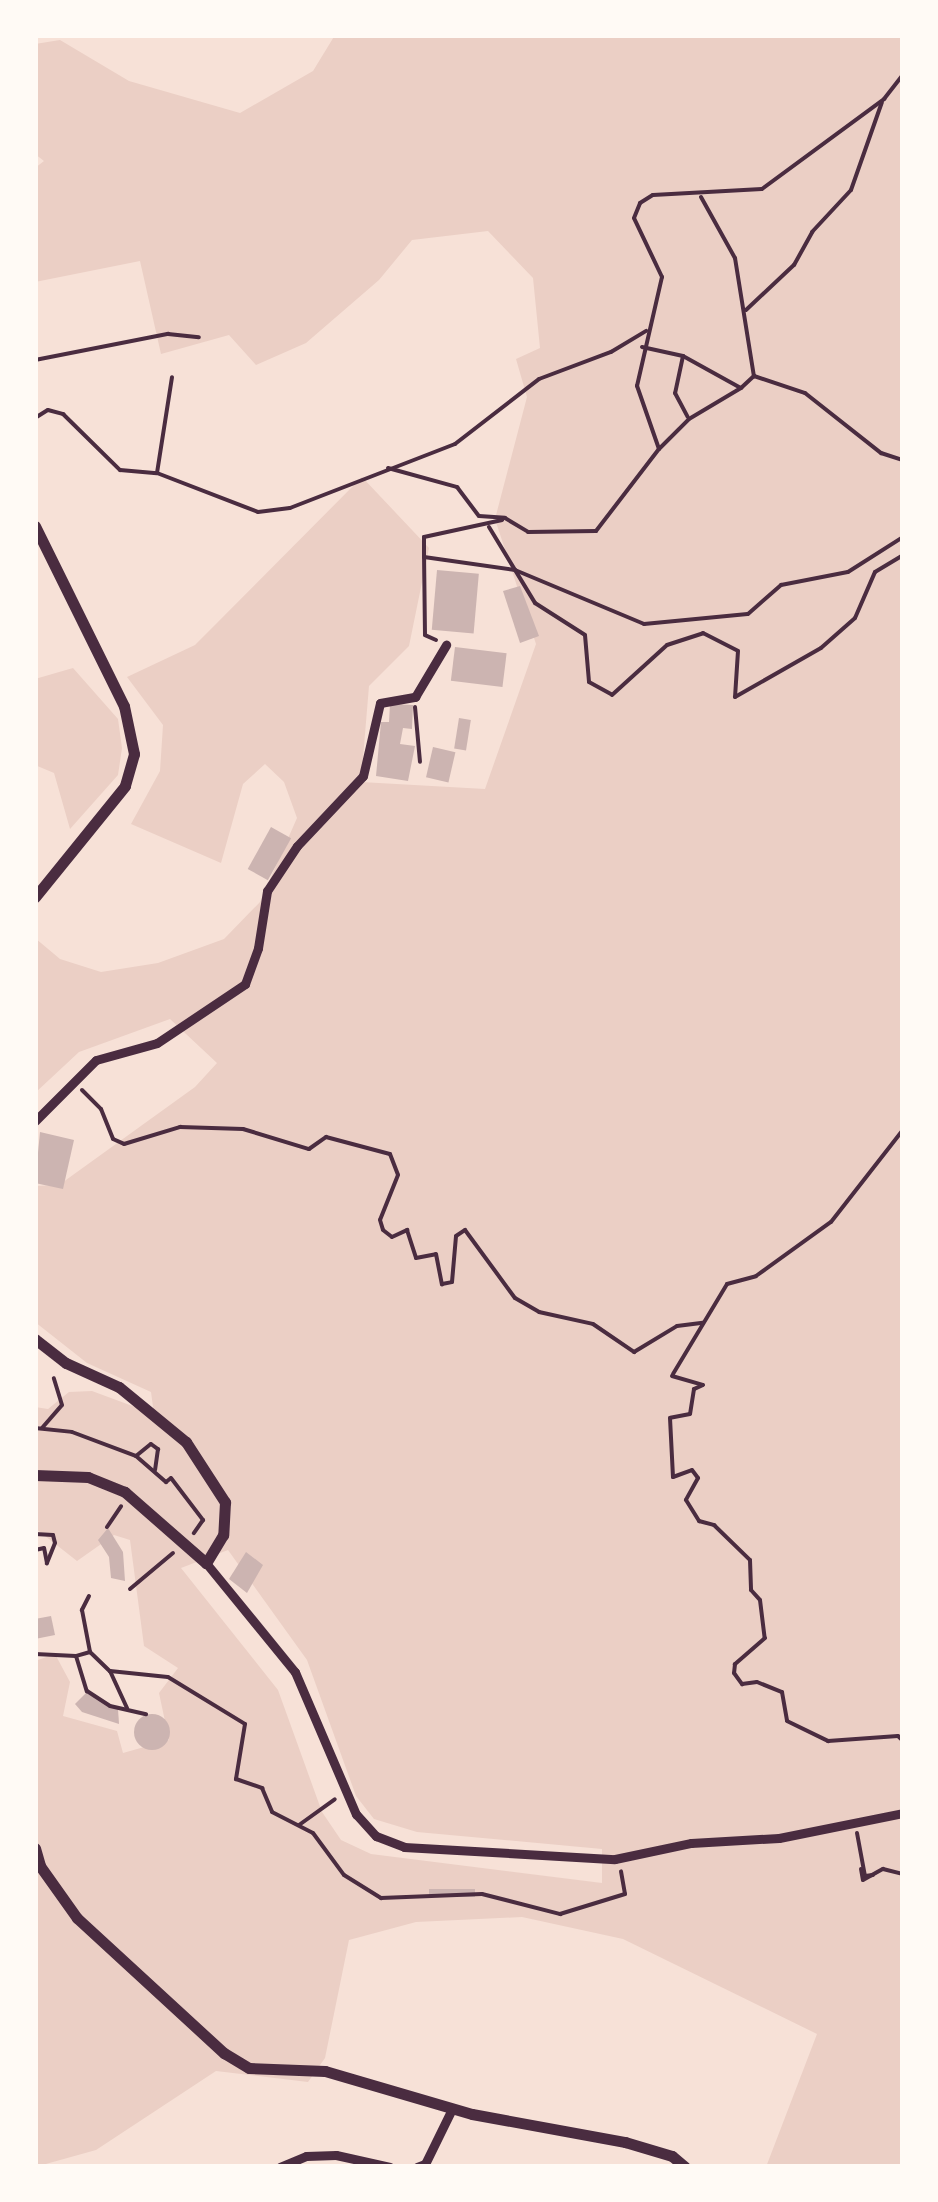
<!DOCTYPE html>
<style>
body{margin:0}
#map{position:relative;width:938px;height:2202px;overflow:hidden;background:#f7e1d7;font-family:"Varela Round",sans-serif}
div>[style]{position:absolute}
.green>*{inset:0;background:#ebcfc5}
.building>*{inset:0;background:#ccb4b1;transform-origin:0 0}
.round{border-radius:50%}
.path>*{height:4px;margin:-2px;padding:0 2px;transform-origin:2px;border-radius:2px;background:#4a2c40}
.minor>*{height:9px;margin:-4.5px;padding:0 4.5px;transform-origin:4.5px;border-radius:4.5px;background:#4a2c40}
.tertiary>*{height:11px;margin:-5.5px;padding:0 5.5px;transform-origin:5.5px;border-radius:5.5px;background:#4a2c40}
span{translate:-50% -50%;white-space:nowrap;text-align:center;line-height:1.15;-webkit-text-stroke:8px #fffaf5;paint-order:stroke}
.frame{position:absolute;inset:0;border:38px solid #fffaf5;pointer-events:none}
</style>
<div id="map">
<div class="green">
<i style="clip-path:polygon(evenodd,335px 35px,903px 35px,903px 2167px,766px 2167px,817px 2034px,623px 1939px,522px 1917px,416px 1922px,349px 1940px,325px 2058px,308px 2082px,216px 2071px,96px 2150px,35px 2167px,35px 1661px,55px 1654px,70px 1682px,63px 1716px,117px 1731px,123px 1753px,169px 1740px,159px 1693px,178px 1668px,144px 1646px,130px 1540px,114px 1535px,77px 1561px,35px 1528px,35px 1407px,48px 1409px,69px 1392px,92px 1391px,154px 1414px,151px 1392px,87px 1363px,35px 1322px,35px 1186px,59px 1185px,195px 1087px,217px 1063px,170px 1019px,79px 1052px,35px 1093px,35px 938px,60px 959px,101px 972px,158px 963px,224px 939px,260px 902px,297px 818px,284px 782px,265px 764px,243px 784px,221px 863px,131px 824px,160px 771px,163px 725px,127px 677px,195px 645px,362px 477px,429px 548px,409px 646px,369px 686px,361px 782px,485px 789px,536px 644px,495px 519px,527px 397px,516px 359px,540px 348px,533px 278px,488px 231px,412px 240px,379px 280px,306px 343px,256px 365px,229px 335px,161px 354px,140px 261px,35px 282px,35px 168px,44px 161px,35px 154px,35px 44px,60px 40px,129px 81px,240px 113px,313px 71px,335px 35px,228px 1550px,307px 1660px,356px 1796px,374px 1819px,417px 1832px,602px 1849px,602px 1883px,371px 1854px,341px 1840px,322px 1812px,278px 1690px,181px 1568px,228px 1550px)"></i>
<i style="clip-path:polygon(73px 668px,118px 719px,122px 748px,118px 775px,70px 829px,54px 773px,35px 765px,35px 679px)"></i>
</div>
<div class="building">
<i style="left:437px;top:570px;width:42px;height:60px;rotate:5deg"></i>
<i style="clip-path:polygon(520px 586px,539px 636px,520px 643px,503px 591px)"></i>
<i style="left:455px;top:647px;width:52px;height:34px;rotate:7deg"></i>
<i style="clip-path:polygon(390px 704px,413px 705px,412px 729px,403px 728px,400px 744px,415px 746px,408px 781px,376px 776px,381px 722px,389px 722px)"></i>
<i style="left:459px;top:718px;width:12px;height:31px;rotate:9deg"></i>
<i style="left:433px;top:747px;width:23px;height:31px;rotate:13deg"></i>
<i style="left:271px;top:827px;width:23px;height:48px;rotate:29deg"></i>
<i style="clip-path:polygon(40px 1132px,74px 1140px,63px 1189px,35px 1183px)"></i>
<i style="clip-path:polygon(108px 1528px,123px 1552px,125px 1581px,111px 1578px,109px 1557px,98px 1540px)"></i>
<i style="clip-path:polygon(246px 1552px,263px 1565px,247px 1593px,229px 1579px)"></i>
<i style="clip-path:polygon(51px 1616px,55px 1635px,35px 1639px,35px 1619px)"></i>
<i style="clip-path:polygon(86px 1693px,118px 1709px,119px 1724px,82px 1712px,75px 1704px)"></i>
<i class="round" style="left:134px;top:1714px;width:36px;height:36px"></i>
<i style="left:475px;top:1889px;width:8px;height:46px;rotate:90deg"></i>
</div>
<div class="path">
<i style="left:701px;top:197px;width:70px;rotate:60.9deg"></i>
<i style="left:735px;top:258px;width:120px;rotate:80.9deg"></i>
<i style="left:746px;top:310px;width:66px;rotate:-43.2deg"></i>
<i style="left:794px;top:265px;width:38px;rotate:-61deg"></i>
<i style="left:812px;top:232px;width:57px;rotate:-47.1deg"></i>
<i style="left:851px;top:190px;width:93px;rotate:-70.6deg"></i>
<i style="left:642px;top:347px;width:42px;rotate:12.4deg"></i>
<i style="left:683px;top:356px;width:66px;rotate:28.9deg"></i>
<i style="left:741px;top:388px;width:18px;rotate:-43deg"></i>
<i style="left:754px;top:376px;width:54px;rotate:18.4deg"></i>
<i style="left:805px;top:393px;width:97px;rotate:38.3deg"></i>
<i style="left:881px;top:453px;width:23px;rotate:18deg"></i>
<i style="left:683px;top:356px;width:38px;rotate:102deg"></i>
<i style="left:675px;top:393px;width:27px;rotate:62deg"></i>
<i style="left:35px;top:360px;width:136px;rotate:-11.1deg"></i>
<i style="left:168px;top:334px;width:31px;rotate:6deg"></i>
<i style="left:35px;top:418px;width:15px;rotate:-32deg"></i>
<i style="left:48px;top:410px;width:16px;rotate:15deg"></i>
<i style="left:63px;top:414px;width:80px;rotate:44.5deg"></i>
<i style="left:120px;top:470px;width:37px;rotate:5deg"></i>
<i style="left:157px;top:473px;width:108px;rotate:21.1deg"></i>
<i style="left:258px;top:512px;width:32px;rotate:-7deg"></i>
<i style="left:290px;top:508px;width:177px;rotate:-21.2deg"></i>
<i style="left:455px;top:444px;width:106px;rotate:-37.7deg"></i>
<i style="left:539px;top:379px;width:77px;rotate:-20.6deg"></i>
<i style="left:611px;top:352px;width:41px;rotate:-31deg"></i>
<i style="left:659px;top:449px;width:42px;rotate:-45deg"></i>
<i style="left:689px;top:419px;width:61px;rotate:-30.8deg"></i>
<i style="left:388px;top:468px;width:72px;rotate:15.4deg"></i>
<i style="left:457px;top:487px;width:36px;rotate:53deg"></i>
<i style="left:479px;top:516px;width:26px;rotate:4deg"></i>
<i style="left:505px;top:518px;width:27px;rotate:31deg"></i>
<i style="left:528px;top:532px;width:68px;rotate:-0.8deg"></i>
<i style="left:596px;top:531px;width:103px;rotate:-52.5deg"></i>
<i style="left:659px;top:449px;width:67px;rotate:-109.2deg"></i>
<i style="left:637px;top:386px;width:112px;rotate:-77.1deg"></i>
<i style="left:662px;top:277px;width:65px;rotate:-115.4deg"></i>
<i style="left:634px;top:218px;width:16px;rotate:-68deg"></i>
<i style="left:640px;top:203px;width:15px;rotate:-32deg"></i>
<i style="left:653px;top:195px;width:109px;rotate:-3.2deg"></i>
<i style="left:762px;top:189px;width:152px;rotate:-36.4deg"></i>
<i style="left:884px;top:99px;width:31px;rotate:-52deg"></i>
<i style="left:157px;top:473px;width:97px;rotate:-81.1deg"></i>
<i style="left:489px;top:527px;width:89px;rotate:58.8deg"></i>
<i style="left:535px;top:603px;width:59px;rotate:32.6deg"></i>
<i style="left:585px;top:635px;width:47px;rotate:85.1deg"></i>
<i style="left:589px;top:682px;width:26px;rotate:29deg"></i>
<i style="left:612px;top:695px;width:74px;rotate:-42.3deg"></i>
<i style="left:667px;top:645px;width:38px;rotate:-18deg"></i>
<i style="left:703px;top:633px;width:39px;rotate:27deg"></i>
<i style="left:738px;top:651px;width:46px;rotate:93.7deg"></i>
<i style="left:735px;top:697px;width:99px;rotate:-29.7deg"></i>
<i style="left:821px;top:648px;width:45px;rotate:-41.4deg"></i>
<i style="left:855px;top:618px;width:50px;rotate:-66.5deg"></i>
<i style="left:875px;top:572px;width:33px;rotate:-31deg"></i>
<i style="left:424px;top:557px;width:20px;rotate:-90deg"></i>
<i style="left:424px;top:537px;width:80px;rotate:-12.3deg"></i>
<i style="left:436px;top:640px;width:12px;rotate:-156deg"></i>
<i style="left:425px;top:635px;width:78px;rotate:-90.7deg"></i>
<i style="left:424px;top:557px;width:92px;rotate:8.1deg"></i>
<i style="left:515px;top:570px;width:140px;rotate:22.7deg"></i>
<i style="left:644px;top:624px;width:104px;rotate:-5.5deg"></i>
<i style="left:748px;top:614px;width:44px;rotate:-41.3deg"></i>
<i style="left:781px;top:585px;width:68px;rotate:-11deg"></i>
<i style="left:848px;top:572px;width:65px;rotate:-32.5deg"></i>
<i style="left:415px;top:707px;width:55px;rotate:84.8deg"></i>
<i style="left:82px;top:1090px;width:27px;rotate:45deg"></i>
<i style="left:101px;top:1109px;width:32px;rotate:68deg"></i>
<i style="left:113px;top:1139px;width:12px;rotate:24deg"></i>
<i style="left:124px;top:1144px;width:59px;rotate:-16.9deg"></i>
<i style="left:180px;top:1127px;width:63px;rotate:1.8deg"></i>
<i style="left:243px;top:1129px;width:69px;rotate:16.9deg"></i>
<i style="left:309px;top:1149px;width:21px;rotate:-35deg"></i>
<i style="left:326px;top:1137px;width:66px;rotate:14.9deg"></i>
<i style="left:390px;top:1154px;width:22px;rotate:69deg"></i>
<i style="left:398px;top:1175px;width:48px;rotate:111.8deg"></i>
<i style="left:380px;top:1220px;width:10px;rotate:73deg"></i>
<i style="left:383px;top:1230px;width:11px;rotate:38deg"></i>
<i style="left:392px;top:1237px;width:17px;rotate:-25deg"></i>
<i style="left:407px;top:1230px;width:29px;rotate:72deg"></i>
<i style="left:416px;top:1258px;width:20px;rotate:-11deg"></i>
<i style="left:436px;top:1254px;width:31px;rotate:79deg"></i>
<i style="left:442px;top:1284px;width:10px;rotate:-11deg"></i>
<i style="left:452px;top:1282px;width:46px;rotate:-85deg"></i>
<i style="left:456px;top:1236px;width:11px;rotate:-34deg"></i>
<i style="left:465px;top:1230px;width:84px;rotate:53.7deg"></i>
<i style="left:515px;top:1298px;width:28px;rotate:30deg"></i>
<i style="left:539px;top:1312px;width:55px;rotate:12.5deg"></i>
<i style="left:593px;top:1324px;width:50px;rotate:34.3deg"></i>
<i style="left:634px;top:1352px;width:50px;rotate:-31.2deg"></i>
<i style="left:677px;top:1326px;width:26px;rotate:-7deg"></i>
<i style="left:673px;top:1374px;width:105px;rotate:-59deg"></i>
<i style="left:727px;top:1284px;width:30px;rotate:-15deg"></i>
<i style="left:756px;top:1276px;width:92px;rotate:-35.8deg"></i>
<i style="left:831px;top:1222px;width:117px;rotate:-52deg"></i>
<i style="left:672px;top:1376px;width:32px;rotate:16deg"></i>
<i style="left:703px;top:1385px;width:10px;rotate:156deg"></i>
<i style="left:694px;top:1389px;width:25px;rotate:99deg"></i>
<i style="left:690px;top:1414px;width:20px;rotate:169deg"></i>
<i style="left:670px;top:1418px;width:59px;rotate:87.1deg"></i>
<i style="left:673px;top:1477px;width:20px;rotate:-20deg"></i>
<i style="left:692px;top:1470px;width:10px;rotate:53deg"></i>
<i style="left:698px;top:1478px;width:25px;rotate:119deg"></i>
<i style="left:686px;top:1500px;width:25px;rotate:58deg"></i>
<i style="left:699px;top:1521px;width:16px;rotate:15deg"></i>
<i style="left:714px;top:1525px;width:50px;rotate:44.2deg"></i>
<i style="left:750px;top:1560px;width:30px;rotate:88deg"></i>
<i style="left:751px;top:1590px;width:13px;rotate:48deg"></i>
<i style="left:760px;top:1600px;width:38px;rotate:83deg"></i>
<i style="left:765px;top:1638px;width:40px;rotate:139deg"></i>
<i style="left:735px;top:1664px;width:9px;rotate:96deg"></i>
<i style="left:734px;top:1673px;width:14px;rotate:54deg"></i>
<i style="left:742px;top:1684px;width:15px;rotate:-8deg"></i>
<i style="left:757px;top:1682px;width:27px;rotate:22deg"></i>
<i style="left:782px;top:1692px;width:29px;rotate:80deg"></i>
<i style="left:787px;top:1721px;width:46px;rotate:26deg"></i>
<i style="left:828px;top:1741px;width:70px;rotate:-4.1deg"></i>
<i style="left:898px;top:1736px;width:7px;rotate:45deg"></i>
<i style="left:35px;top:1428px;width:37px;rotate:6deg"></i>
<i style="left:72px;top:1432px;width:68px;rotate:20.6deg"></i>
<i style="left:136px;top:1456px;width:40px;rotate:41deg"></i>
<i style="left:166px;top:1482px;width:6px;rotate:-39deg"></i>
<i style="left:171px;top:1478px;width:53px;rotate:52.7deg"></i>
<i style="left:203px;top:1520px;width:16px;rotate:125deg"></i>
<i style="left:42px;top:1428px;width:30px;rotate:-49deg"></i>
<i style="left:62px;top:1405px;width:28px;rotate:-107deg"></i>
<i style="left:136px;top:1456px;width:19px;rotate:-39deg"></i>
<i style="left:151px;top:1444px;width:9px;rotate:36deg"></i>
<i style="left:158px;top:1449px;width:21px;rotate:98deg"></i>
<i style="left:107px;top:1527px;width:25px;rotate:-56deg"></i>
<i style="left:35px;top:1534px;width:18px;rotate:3deg"></i>
<i style="left:53px;top:1535px;width:8px;rotate:76deg"></i>
<i style="left:55px;top:1543px;width:22px;rotate:112deg"></i>
<i style="left:47px;top:1563px;width:15px;rotate:-101deg"></i>
<i style="left:44px;top:1548px;width:9px;rotate:167deg"></i>
<i style="left:130px;top:1589px;width:56px;rotate:-39.9deg"></i>
<i style="left:89px;top:1596px;width:16px;rotate:117deg"></i>
<i style="left:82px;top:1610px;width:43px;rotate:79.2deg"></i>
<i style="left:90px;top:1652px;width:28px;rotate:44deg"></i>
<i style="left:110px;top:1671px;width:58px;rotate:5.9deg"></i>
<i style="left:168px;top:1677px;width:90px;rotate:31.4deg"></i>
<i style="left:245px;top:1724px;width:56px;rotate:99.3deg"></i>
<i style="left:236px;top:1779px;width:28px;rotate:19deg"></i>
<i style="left:262px;top:1788px;width:26px;rotate:67deg"></i>
<i style="left:272px;top:1812px;width:46px;rotate:27.1deg"></i>
<i style="left:313px;top:1833px;width:52px;rotate:53.6deg"></i>
<i style="left:344px;top:1875px;width:44px;rotate:31.9deg"></i>
<i style="left:381px;top:1898px;width:101px;rotate:-2.3deg"></i>
<i style="left:482px;top:1894px;width:81px;rotate:14.4deg"></i>
<i style="left:560px;top:1914px;width:68px;rotate:-17.1deg"></i>
<i style="left:625px;top:1894px;width:23px;rotate:-100deg"></i>
<i style="left:90px;top:1652px;width:15px;rotate:164deg"></i>
<i style="left:76px;top:1656px;width:37px;rotate:73deg"></i>
<i style="left:87px;top:1691px;width:27px;rotate:33deg"></i>
<i style="left:110px;top:1706px;width:37px;rotate:13deg"></i>
<i style="left:35px;top:1654px;width:41px;rotate:2.8deg"></i>
<i style="left:110px;top:1671px;width:41px;rotate:65.3deg"></i>
<i style="left:299px;top:1825px;width:44px;rotate:-35.8deg"></i>
<i style="left:857px;top:1833px;width:44px;rotate:79.5deg"></i>
<i style="left:865px;top:1876px;width:8px;rotate:-7deg"></i>
<i style="left:861px;top:1869px;width:11px;rotate:80deg"></i>
<i style="left:863px;top:1880px;width:23px;rotate:-29deg"></i>
<i style="left:883px;top:1869px;width:21px;rotate:14deg"></i>
</div>
<div class="minor">
<i style="left:35px;top:1121px;width:86px;rotate:-45deg"></i>
<i style="left:96px;top:1060px;width:63px;rotate:-15.6deg"></i>
<i style="left:157px;top:1043px;width:106px;rotate:-33.8deg"></i>
<i style="left:245px;top:984px;width:38px;rotate:-70deg"></i>
<i style="left:258px;top:948px;width:58px;rotate:-81deg"></i>
<i style="left:267px;top:891px;width:54px;rotate:-56.3deg"></i>
<i style="left:297px;top:846px;width:96px;rotate:-46.7deg"></i>
<i style="left:363px;top:776px;width:75px;rotate:-76.9deg"></i>
<i style="left:380px;top:703px;width:36px;rotate:-10deg"></i>
<i style="left:415px;top:697px;width:61px;rotate:-59.2deg"></i>
<i style="left:206px;top:1563px;width:141px;rotate:50.8deg"></i>
<i style="left:295px;top:1672px;width:155px;rotate:66.8deg"></i>
<i style="left:356px;top:1814px;width:30px;rotate:48deg"></i>
<i style="left:376px;top:1836px;width:30px;rotate:21deg"></i>
<i style="left:404px;top:1847px;width:211px;rotate:3.3deg"></i>
<i style="left:615px;top:1859px;width:78px;rotate:-11.9deg"></i>
<i style="left:691px;top:1843px;width:88px;rotate:-3.3deg"></i>
<i style="left:779px;top:1838px;width:126px;rotate:-11.4deg"></i>
<i style="left:280px;top:2167px;width:28px;rotate:-23deg"></i>
<i style="left:306px;top:2156px;width:30px;rotate:-2deg"></i>
<i style="left:336px;top:2155px;width:55px;rotate:12.5deg"></i>
<i style="left:417px;top:2167px;width:9px;rotate:-21deg"></i>
<i style="left:425px;top:2164px;width:61px;rotate:-63.9deg"></i>
</div>
<div class="tertiary">
<i style="left:35px;top:526px;width:201px;rotate:63.7deg"></i>
<i style="left:124px;top:706px;width:49px;rotate:78.2deg"></i>
<i style="left:134px;top:754px;width:33px;rotate:106deg"></i>
<i style="left:125px;top:786px;width:143px;rotate:129deg"></i>
<i style="left:35px;top:1339px;width:39px;rotate:38deg"></i>
<i style="left:66px;top:1363px;width:58px;rotate:24.4deg"></i>
<i style="left:119px;top:1387px;width:87px;rotate:39.4deg"></i>
<i style="left:186px;top:1442px;width:72px;rotate:57deg"></i>
<i style="left:225px;top:1502px;width:33px;rotate:93deg"></i>
<i style="left:223px;top:1535px;width:33px;rotate:121deg"></i>
<i style="left:206px;top:1563px;width:108px;rotate:-138.8deg"></i>
<i style="left:125px;top:1492px;width:40px;rotate:-158deg"></i>
<i style="left:88px;top:1477px;width:53px;rotate:-177.8deg"></i>
<i style="left:35px;top:1848px;width:19px;rotate:74deg"></i>
<i style="left:40px;top:1866px;width:64px;rotate:54.6deg"></i>
<i style="left:77px;top:1918px;width:200px;rotate:42.6deg"></i>
<i style="left:224px;top:2053px;width:29px;rotate:31deg"></i>
<i style="left:249px;top:2068px;width:76px;rotate:2.3deg"></i>
<i style="left:325px;top:2071px;width:153px;rotate:16.3deg"></i>
<i style="left:472px;top:2114px;width:156px;rotate:10.4deg"></i>
<i style="left:625px;top:2142px;width:49px;rotate:16.6deg"></i>
<i style="left:672px;top:2156px;width:17px;rotate:40deg"></i>
</div>
<div class="frame"></div>
</div>
